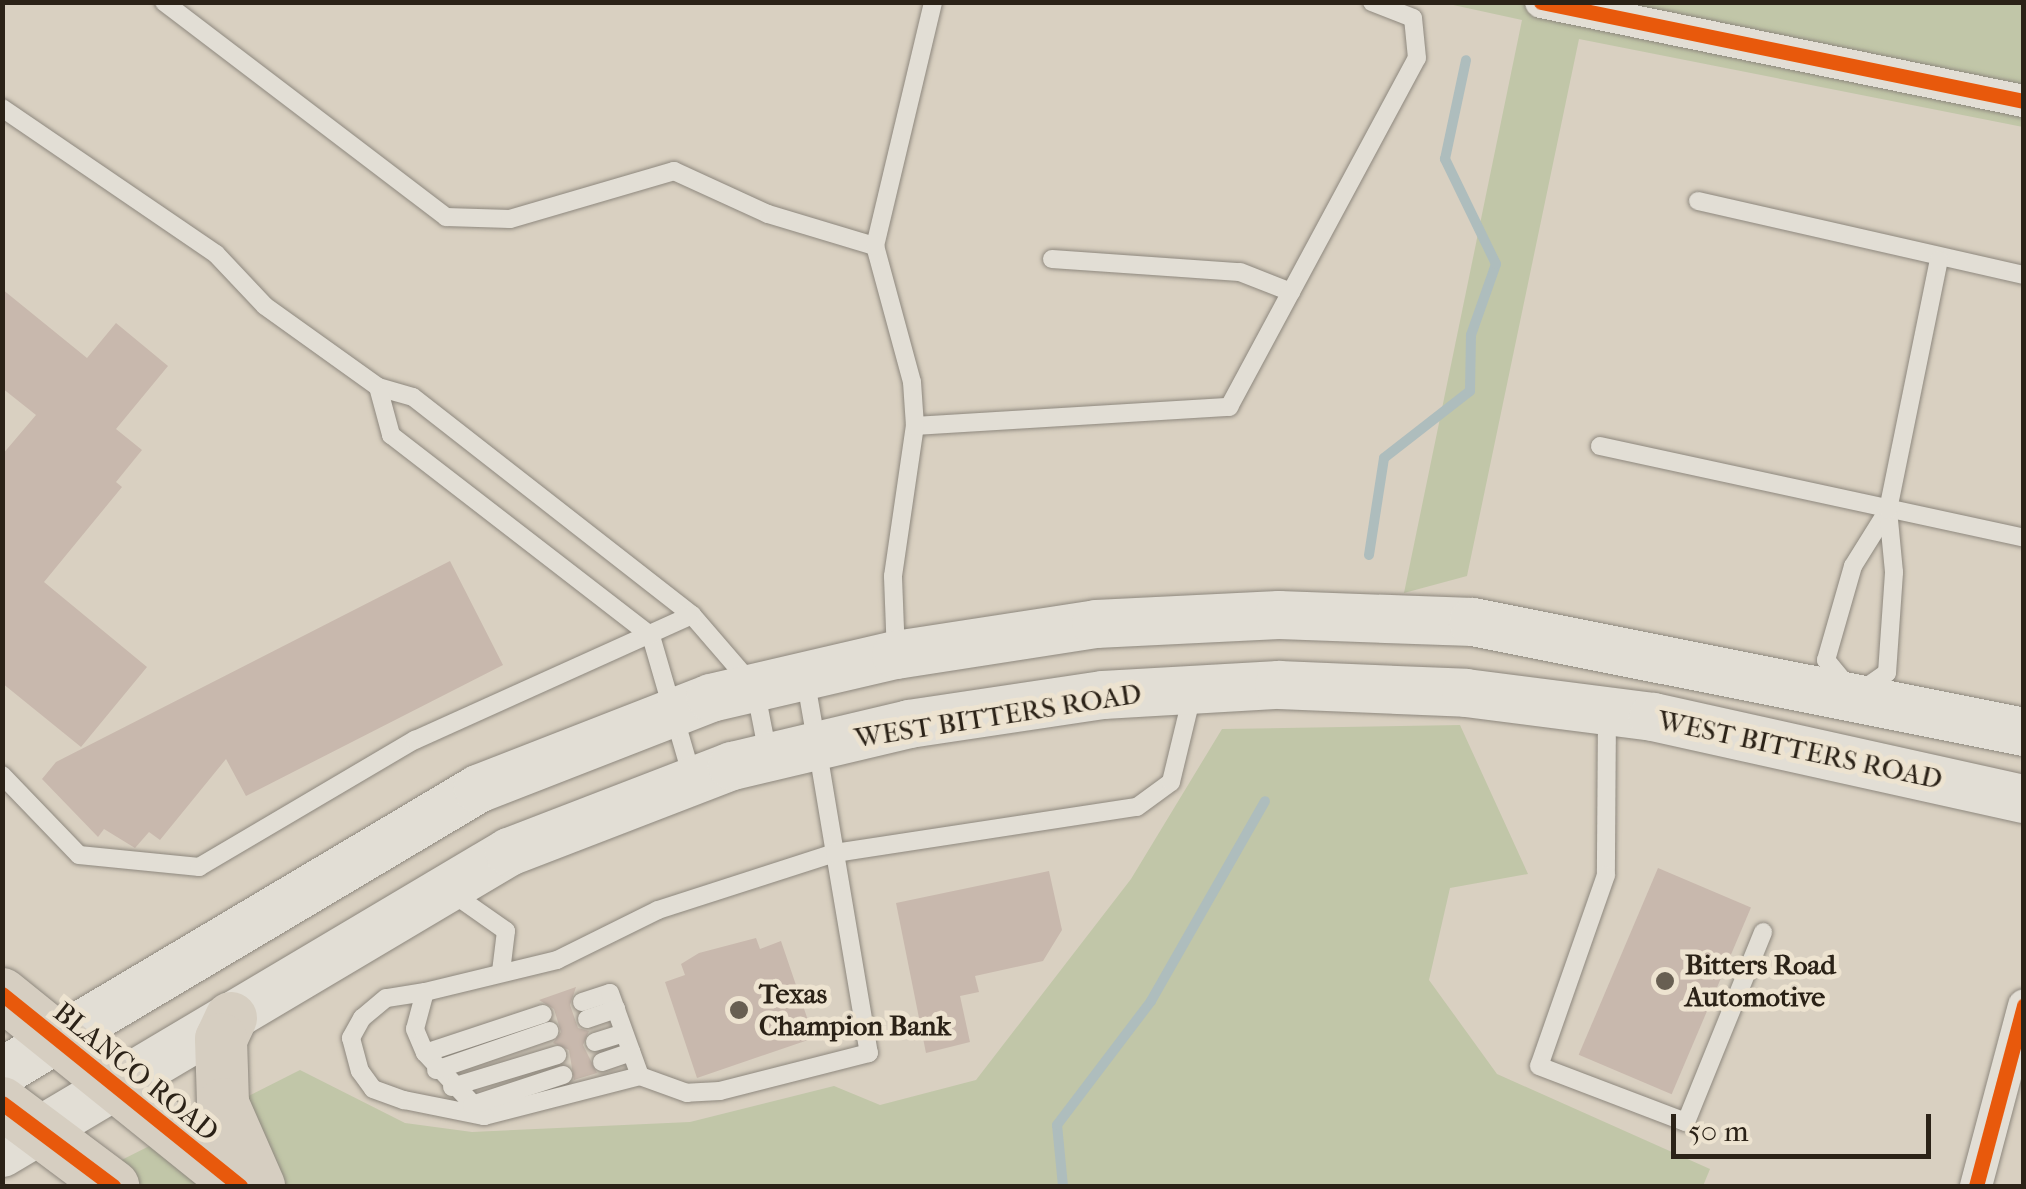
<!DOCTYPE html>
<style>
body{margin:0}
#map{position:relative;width:2026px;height:1189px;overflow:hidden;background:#d9d0c1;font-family:"IM FELL French Canon",serif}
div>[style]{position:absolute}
.green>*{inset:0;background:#c1c6a8}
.stream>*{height:10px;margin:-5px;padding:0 5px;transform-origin:5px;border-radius:5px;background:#aebdbd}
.building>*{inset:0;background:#c8b8ad;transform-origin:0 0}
.roads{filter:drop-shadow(0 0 2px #8e887e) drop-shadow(0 0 2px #8e887e)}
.service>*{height:18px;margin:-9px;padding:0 9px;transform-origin:9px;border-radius:9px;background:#e2ded5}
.minor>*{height:32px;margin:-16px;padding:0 16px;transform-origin:16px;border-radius:16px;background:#e2ded5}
.secondary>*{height:48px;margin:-24px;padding:0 24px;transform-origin:24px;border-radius:24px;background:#e2ded5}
.primary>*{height:52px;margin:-26px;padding:0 26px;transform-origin:26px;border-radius:26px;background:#d6cec1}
.cycleway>*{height:15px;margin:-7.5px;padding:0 7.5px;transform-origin:7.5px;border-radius:7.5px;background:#e8590c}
.dots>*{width:28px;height:28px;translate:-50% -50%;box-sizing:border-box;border:5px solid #ede3d0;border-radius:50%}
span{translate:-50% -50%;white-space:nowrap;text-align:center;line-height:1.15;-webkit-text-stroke:10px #ede3d0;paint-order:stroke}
.street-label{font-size:28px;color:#2b2217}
.poi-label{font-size:28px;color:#2b2217;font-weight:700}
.left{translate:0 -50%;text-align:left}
.frame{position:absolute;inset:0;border:5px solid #2b2217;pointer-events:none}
.scale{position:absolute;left:1671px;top:1114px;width:260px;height:45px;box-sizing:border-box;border:5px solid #2b2217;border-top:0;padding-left:12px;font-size:30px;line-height:35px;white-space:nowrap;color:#2b2217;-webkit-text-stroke:8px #ede3d0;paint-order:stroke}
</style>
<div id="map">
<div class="green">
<i style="clip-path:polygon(1444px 3px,2023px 3px,2023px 127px,1579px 39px,1467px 576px,1404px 593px,1522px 20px)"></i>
<i style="clip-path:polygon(1460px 725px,1528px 874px,1450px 888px,1429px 980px,1497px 1074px,1710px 1169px,1703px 1186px,70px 1186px,300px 1070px,405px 1123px,472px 1132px,690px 1122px,834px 1086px,880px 1105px,976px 1080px,1131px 879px,1222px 729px)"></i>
</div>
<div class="stream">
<i style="left:1369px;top:555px;width:98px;rotate:-81.2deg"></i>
<i style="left:1384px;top:458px;width:109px;rotate:-37.9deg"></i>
<i style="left:1470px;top:391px;width:56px;rotate:-89deg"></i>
<i style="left:1471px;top:335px;width:75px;rotate:-70.6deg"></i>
<i style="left:1496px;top:264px;width:117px;rotate:-115.9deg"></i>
<i style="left:1445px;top:159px;width:101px;rotate:-78deg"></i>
<i style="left:1063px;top:1186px;width:61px;rotate:-95.6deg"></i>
<i style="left:1057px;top:1125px;width:156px;rotate:-52.8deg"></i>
<i style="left:1151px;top:1001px;width:230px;rotate:-60.3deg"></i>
</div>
<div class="building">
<i style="clip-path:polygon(2px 289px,87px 358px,116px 323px,168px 366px,116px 429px,142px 450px,116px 482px,122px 487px,44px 582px,147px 667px,81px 747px,2px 683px,2px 455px,36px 415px,2px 388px)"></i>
<i style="clip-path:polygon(450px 561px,503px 665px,246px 796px,226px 759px,160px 840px,149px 832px,135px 848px,104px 829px,98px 837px,42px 779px,56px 762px)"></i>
<i style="left:1658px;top:868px;width:101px;height:203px;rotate:23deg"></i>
<i style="clip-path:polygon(1049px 871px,1062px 930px,1043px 961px,975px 976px,979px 992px,960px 996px,970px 1042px,926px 1053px,896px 903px)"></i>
<i style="clip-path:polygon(756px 938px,760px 949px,781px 941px,814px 1038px,697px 1078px,665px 982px,685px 975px,681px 964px,699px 953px)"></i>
<i style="clip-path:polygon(576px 987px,570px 1005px,578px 1028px,589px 1031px,583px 1045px,597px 1073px,574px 1080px,569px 1050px,553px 1043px,561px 1032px,554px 1009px,539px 1000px)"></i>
</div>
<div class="roads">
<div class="service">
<i style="left:164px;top:2px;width:355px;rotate:37.3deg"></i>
<i style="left:446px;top:217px;width:64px;rotate:1.8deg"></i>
<i style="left:510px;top:219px;width:171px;rotate:-16.3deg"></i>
<i style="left:674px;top:171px;width:103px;rotate:24.6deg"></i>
<i style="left:768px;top:214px;width:112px;rotate:16.7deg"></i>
<i style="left:2px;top:108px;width:259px;rotate:34.3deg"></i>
<i style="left:216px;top:254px;width:71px;rotate:46.7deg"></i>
<i style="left:265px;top:306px;width:139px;rotate:35.6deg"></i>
<i style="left:378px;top:387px;width:36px;rotate:16deg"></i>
<i style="left:413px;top:397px;width:354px;rotate:38deg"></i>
<i style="left:692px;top:615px;width:96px;rotate:49.2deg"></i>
<i style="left:755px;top:688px;width:67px;rotate:78.9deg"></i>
<i style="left:1698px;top:201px;width:334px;rotate:12.8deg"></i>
<i style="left:1052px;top:259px;width:188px;rotate:4deg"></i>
<i style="left:1240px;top:272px;width:55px;rotate:21.4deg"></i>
<i style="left:378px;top:387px;width:50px;rotate:74.8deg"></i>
<i style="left:391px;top:435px;width:329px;rotate:37.7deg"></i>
<i style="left:651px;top:636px;width:151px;rotate:73.8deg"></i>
<i style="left:915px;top:426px;width:315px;rotate:-3.5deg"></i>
<i style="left:1229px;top:407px;width:396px;rotate:-61.7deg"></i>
<i style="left:1417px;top:58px;width:40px;rotate:-95.7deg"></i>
<i style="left:1413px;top:18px;width:44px;rotate:-158.7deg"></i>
<i style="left:1600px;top:446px;width:434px;rotate:12.2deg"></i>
<i style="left:1888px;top:510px;width:66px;rotate:122deg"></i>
<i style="left:1853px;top:566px;width:98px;rotate:106deg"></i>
<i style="left:1826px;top:660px;width:45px;rotate:50.4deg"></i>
<i style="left:1855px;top:695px;width:39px;rotate:-35deg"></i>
<i style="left:1887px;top:673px;width:101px;rotate:-86deg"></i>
<i style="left:1894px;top:572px;width:62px;rotate:-95.5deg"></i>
<i style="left:1888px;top:510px;width:255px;rotate:-78.5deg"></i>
<i style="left:896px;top:655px;width:79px;rotate:-92.2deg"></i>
<i style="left:893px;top:576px;width:152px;rotate:-81.7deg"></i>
<i style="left:915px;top:426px;width:44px;rotate:-93.9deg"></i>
<i style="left:912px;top:382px;width:141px;rotate:-105.2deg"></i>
<i style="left:875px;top:246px;width:251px;rotate:-76.6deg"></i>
<i style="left:805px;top:677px;width:70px;rotate:80.1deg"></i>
<i style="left:817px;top:746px;width:109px;rotate:80.5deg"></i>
<i style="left:835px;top:853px;width:203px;rotate:80.4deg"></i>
<i style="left:869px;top:1053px;width:154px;rotate:165.7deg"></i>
<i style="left:720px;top:1091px;width:33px;rotate:177deg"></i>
<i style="left:687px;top:1093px;width:50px;rotate:-160.1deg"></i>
<i style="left:640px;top:1076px;width:161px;rotate:165.6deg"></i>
<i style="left:484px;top:1116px;width:86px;rotate:-133.1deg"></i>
<i style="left:425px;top:1053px;width:26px;rotate:-113deg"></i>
<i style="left:415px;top:1029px;width:38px;rotate:-75deg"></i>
<i style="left:425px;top:992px;width:136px;rotate:-13.6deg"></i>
<i style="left:557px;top:960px;width:113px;rotate:-26.3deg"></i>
<i style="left:658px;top:910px;width:186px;rotate:-17.9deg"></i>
<i style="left:835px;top:853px;width:305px;rotate:-8.7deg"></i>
<i style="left:1137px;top:807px;width:42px;rotate:-36.3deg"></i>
<i style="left:1171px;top:782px;width:89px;rotate:-76.4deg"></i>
<i style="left:1607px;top:713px;width:162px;rotate:90.4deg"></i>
<i style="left:1606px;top:875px;width:202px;rotate:109.3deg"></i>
<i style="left:1539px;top:1066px;width:157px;rotate:20.9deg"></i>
<i style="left:1686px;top:1122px;width:205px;rotate:-67.9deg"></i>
<i style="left:2px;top:775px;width:111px;rotate:46.1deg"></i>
<i style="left:79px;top:855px;width:121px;rotate:5.7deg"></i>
<i style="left:199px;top:867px;width:251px;rotate:-30.5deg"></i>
<i style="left:415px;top:740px;width:304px;rotate:-24.3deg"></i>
<i style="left:452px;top:893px;width:66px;rotate:35.1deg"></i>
<i style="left:506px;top:931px;width:41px;rotate:97deg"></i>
<i style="left:425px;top:992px;width:39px;rotate:171deg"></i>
<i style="left:386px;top:998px;width:31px;rotate:140deg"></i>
<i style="left:362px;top:1018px;width:23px;rotate:119deg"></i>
<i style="left:351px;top:1038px;width:34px;rotate:75deg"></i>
<i style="left:360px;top:1071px;width:22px;rotate:54deg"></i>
<i style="left:373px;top:1089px;width:33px;rotate:20deg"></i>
<i style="left:404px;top:1100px;width:82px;rotate:11.3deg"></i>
<i style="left:582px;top:1002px;width:29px;rotate:-18deg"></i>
<i style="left:610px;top:993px;width:88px;rotate:70.1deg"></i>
<i style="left:587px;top:1019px;width:31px;rotate:-19deg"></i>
<i style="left:595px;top:1042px;width:30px;rotate:-17deg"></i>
<i style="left:425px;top:1053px;width:124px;rotate:-18.3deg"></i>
<i style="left:602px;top:1062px;width:31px;rotate:-19deg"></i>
<i style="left:436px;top:1070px;width:120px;rotate:-19deg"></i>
<i style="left:452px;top:1087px;width:110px;rotate:-16.9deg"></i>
<i style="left:472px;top:1105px;width:96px;rotate:-18.2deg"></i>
</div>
<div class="minor">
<i style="left:1541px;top:2px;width:493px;rotate:11.6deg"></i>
<i style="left:1976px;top:1186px;width:187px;rotate:-75.1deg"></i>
</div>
<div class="secondary">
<i style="left:2px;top:1072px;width:554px;rotate:-30.73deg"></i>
<i style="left:478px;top:789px;width:250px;rotate:-21.3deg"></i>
<i style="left:711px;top:698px;width:190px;rotate:-13.1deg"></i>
<i style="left:896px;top:655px;width:202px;rotate:-8.8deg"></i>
<i style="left:1096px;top:624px;width:183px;rotate:-2.8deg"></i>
<i style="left:1279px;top:615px;width:194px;rotate:2.1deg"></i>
<i style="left:1473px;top:622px;width:562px;rotate:11.29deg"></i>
<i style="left:2px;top:1153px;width:590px;rotate:-30.7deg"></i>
<i style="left:509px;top:852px;width:239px;rotate:-21.1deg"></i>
<i style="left:732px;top:766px;width:182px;rotate:-13.3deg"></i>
<i style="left:909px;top:724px;width:196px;rotate:-8.5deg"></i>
<i style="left:1103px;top:695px;width:176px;rotate:-3.3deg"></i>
<i style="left:1279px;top:685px;width:187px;rotate:2.4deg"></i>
<i style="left:1466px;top:693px;width:189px;rotate:7.3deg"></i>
<i style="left:1653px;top:717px;width:380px;rotate:12.5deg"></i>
</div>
<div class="primary">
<i style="left:2px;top:994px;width:306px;rotate:38.9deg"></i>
<i style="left:231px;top:1018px;width:23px;rotate:115deg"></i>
<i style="left:221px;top:1039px;width:65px;rotate:88.2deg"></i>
<i style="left:223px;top:1104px;width:90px;rotate:66.3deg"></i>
<i style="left:2px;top:1103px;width:139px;rotate:36.8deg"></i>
</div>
</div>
<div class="cycleway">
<i style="left:1541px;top:2px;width:493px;rotate:11.6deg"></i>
<i style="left:2px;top:994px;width:306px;rotate:38.9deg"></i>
<i style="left:2px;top:1103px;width:139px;rotate:36.8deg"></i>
<i style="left:1976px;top:1186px;width:187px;rotate:-75.1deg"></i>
</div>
<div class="dots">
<i style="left:1665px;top:981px;background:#685f52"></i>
<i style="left:739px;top:1010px;background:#685f52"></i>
</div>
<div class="street-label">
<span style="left:998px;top:716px;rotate:-9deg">WEST BITTERS ROAD</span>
<span style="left:1800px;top:750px;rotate:12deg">WEST BITTERS ROAD</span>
<span style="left:136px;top:1072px;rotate:39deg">BLANCO ROAD</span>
</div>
<div class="poi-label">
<span class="left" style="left:1685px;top:981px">Bitters Road<br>Automotive</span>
<span class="left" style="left:759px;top:1010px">Texas<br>Champion Bank</span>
</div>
<div class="frame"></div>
<div class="scale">50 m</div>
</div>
